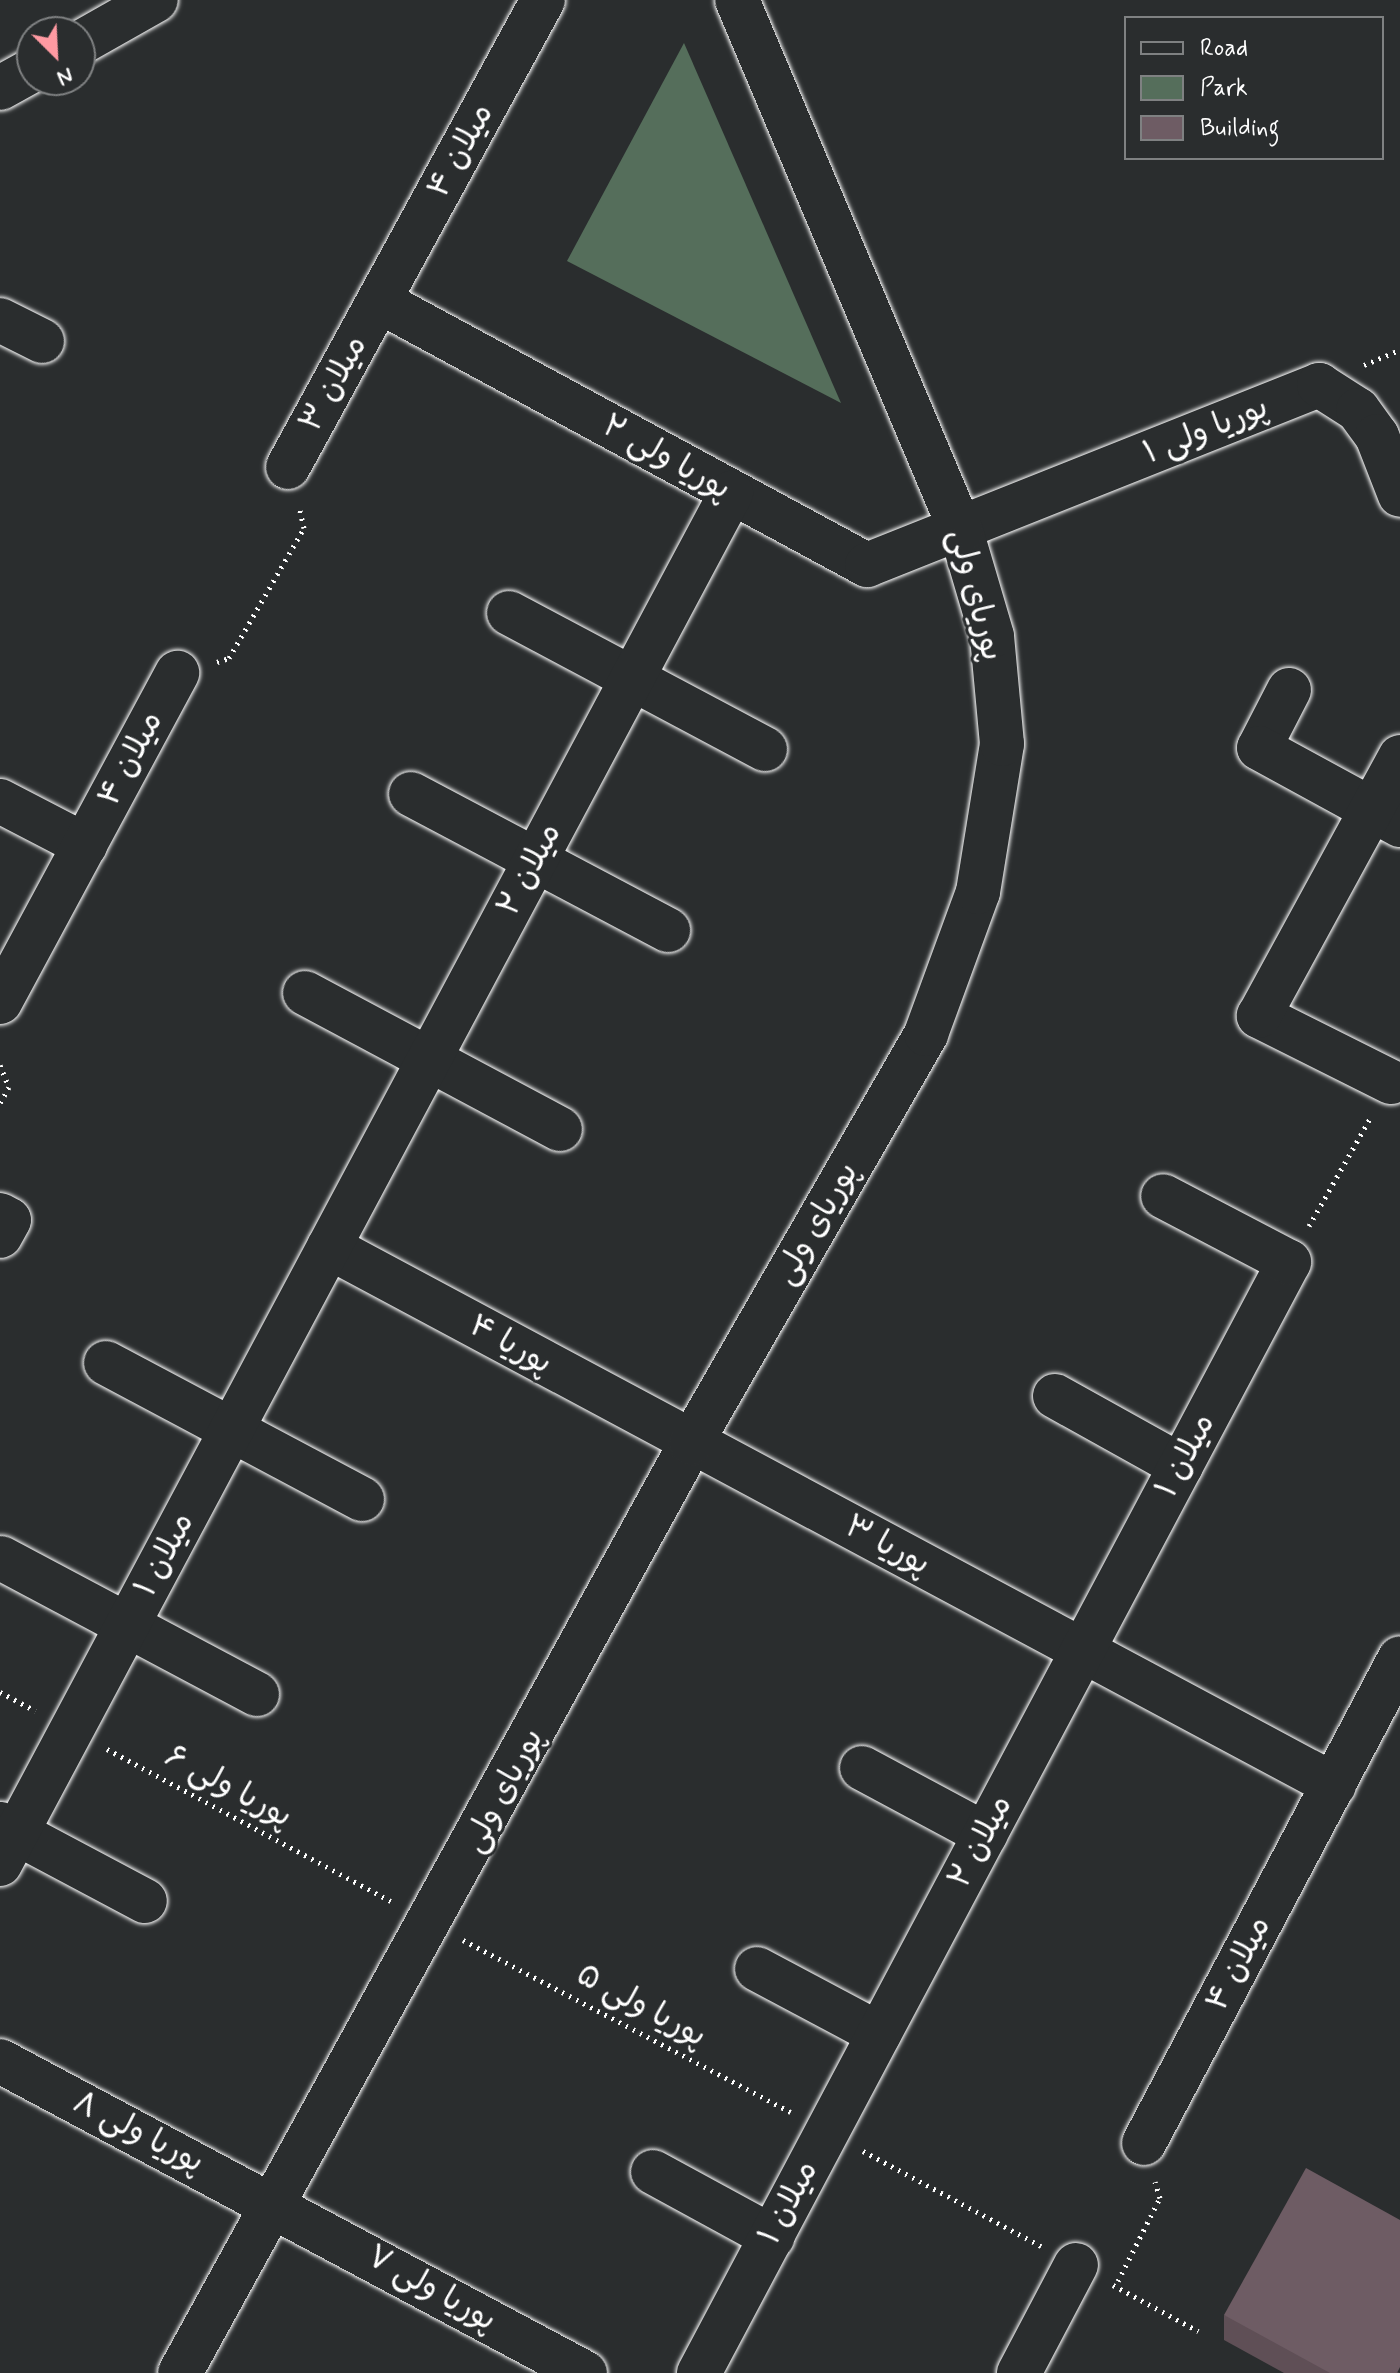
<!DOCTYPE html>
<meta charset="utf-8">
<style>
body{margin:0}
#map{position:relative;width:1400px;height:2373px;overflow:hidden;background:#2a2d2e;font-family:Mynerve,"Playpen Sans Arabic",sans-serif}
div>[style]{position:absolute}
.green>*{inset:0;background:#556e5b}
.path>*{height:5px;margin-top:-2.5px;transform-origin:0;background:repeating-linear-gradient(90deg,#fff 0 2px,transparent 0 8px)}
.roads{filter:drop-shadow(0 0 2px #fff) drop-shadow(0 0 2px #fff)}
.minor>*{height:44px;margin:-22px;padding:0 22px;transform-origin:22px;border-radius:22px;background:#2a2d2e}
.major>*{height:44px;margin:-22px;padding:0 22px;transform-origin:22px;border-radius:22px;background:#2a2d2e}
.wall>*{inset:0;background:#5f4f56}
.building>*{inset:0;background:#6e5c64}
span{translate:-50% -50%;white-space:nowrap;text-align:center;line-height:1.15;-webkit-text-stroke:6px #2a2d2e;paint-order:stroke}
.street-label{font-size:32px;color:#fff}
.legend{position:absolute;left:1124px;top:16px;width:260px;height:144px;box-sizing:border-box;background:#2a2d2e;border:2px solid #7f8182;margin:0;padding:10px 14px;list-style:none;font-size:24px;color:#fff}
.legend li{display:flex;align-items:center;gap:16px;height:40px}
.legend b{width:40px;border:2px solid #7f8182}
.north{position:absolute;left:16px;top:16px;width:80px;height:80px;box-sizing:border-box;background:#2a2d2e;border:2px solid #7f8182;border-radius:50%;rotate:156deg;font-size:22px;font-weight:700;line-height:32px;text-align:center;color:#fff}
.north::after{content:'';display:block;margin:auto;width:28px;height:36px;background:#ff9aa2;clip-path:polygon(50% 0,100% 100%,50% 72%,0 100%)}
</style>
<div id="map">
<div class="green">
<i style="clip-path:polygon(684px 43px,841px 403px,567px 261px)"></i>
</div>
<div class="path">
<i style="left:1364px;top:365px;width:39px;rotate:-23deg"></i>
<i style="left:217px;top:662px;width:13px;rotate:-18deg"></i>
<i style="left:229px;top:658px;width:150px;rotate:-60deg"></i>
<i style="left:304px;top:528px;width:23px;rotate:-103deg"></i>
<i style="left:0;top:1065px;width:24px;rotate:68deg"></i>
<i style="left:9px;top:1087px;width:18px;rotate:119deg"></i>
<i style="left:1309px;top:1226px;width:125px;rotate:-60.4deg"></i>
<i style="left:0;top:1692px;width:40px;rotate:28deg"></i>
<i style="left:107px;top:1749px;width:322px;rotate:28.2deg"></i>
<i style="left:463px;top:1940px;width:370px;rotate:27.7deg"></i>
<i style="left:863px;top:2151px;width:202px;rotate:28.1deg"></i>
<i style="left:1118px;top:2281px;width:93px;rotate:-63.2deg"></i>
<i style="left:1160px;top:2198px;width:17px;rotate:-107deg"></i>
<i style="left:1113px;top:2285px;width:97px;rotate:28.4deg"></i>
</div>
<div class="roads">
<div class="minor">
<i style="left:379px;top:301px;width:555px;rotate:28.41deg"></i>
<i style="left:867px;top:565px;width:487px;rotate:-21.7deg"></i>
<i style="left:1319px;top:385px;width:46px;rotate:32.7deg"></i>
<i style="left:1358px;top:410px;width:32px;rotate:54deg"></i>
<i style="left:1377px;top:436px;width:63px;rotate:68.7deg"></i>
<i style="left:0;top:320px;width:47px;rotate:26.6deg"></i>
<i style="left:288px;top:467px;width:532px;rotate:-61.36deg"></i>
<i style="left:509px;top:613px;width:290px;rotate:28deg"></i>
<i style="left:1289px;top:690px;width:65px;rotate:117.3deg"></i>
<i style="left:1259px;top:748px;width:161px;rotate:28.6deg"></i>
<i style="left:411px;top:794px;width:291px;rotate:27.9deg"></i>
<i style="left:0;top:801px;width:96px;rotate:27.4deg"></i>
<i style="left:305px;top:993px;width:289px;rotate:28.1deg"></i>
<i style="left:0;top:1002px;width:374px;rotate:-61.7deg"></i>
<i style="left:1391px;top:1082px;width:148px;rotate:-153.4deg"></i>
<i style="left:1259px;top:1016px;width:295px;rotate:-61.4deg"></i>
<i style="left:0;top:1215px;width:10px;rotate:29deg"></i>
<i style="left:9px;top:1220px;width:18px;rotate:119deg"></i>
<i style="left:329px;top:1247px;width:1140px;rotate:28.16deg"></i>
<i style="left:106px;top:1363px;width:290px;rotate:28deg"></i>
<i style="left:1055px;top:1396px;width:144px;rotate:29.1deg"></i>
<i style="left:1px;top:1558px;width:290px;rotate:28deg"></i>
<i style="left:862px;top:1768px;width:140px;rotate:28.2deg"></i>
<i style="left:0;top:1824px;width:164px;rotate:28deg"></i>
<i style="left:0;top:1864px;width:1554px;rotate:-61.93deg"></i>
<i style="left:757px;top:1969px;width:138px;rotate:28deg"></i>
<i style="left:0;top:2061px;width:663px;rotate:28.07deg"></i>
<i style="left:1144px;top:2143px;width:548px;rotate:-62.17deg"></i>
<i style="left:653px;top:2172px;width:136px;rotate:28.6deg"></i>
<i style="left:180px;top:2373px;width:1061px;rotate:-61.21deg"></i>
<i style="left:691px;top:1443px;width:472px;rotate:-60.1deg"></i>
<i style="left:926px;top:1034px;width:151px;rotate:-69.9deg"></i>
<i style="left:978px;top:892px;width:150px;rotate:-80.8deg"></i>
<i style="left:1002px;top:744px;width:108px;rotate:-95.3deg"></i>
<i style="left:992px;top:636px;width:109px;rotate:-106.4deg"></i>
<i style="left:961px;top:531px;width:576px;rotate:-112.87deg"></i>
<i style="left:699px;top:2373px;width:1258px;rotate:-62.03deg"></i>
<i style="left:1289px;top:1262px;width:142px;rotate:-152.4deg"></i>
<i style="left:1019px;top:2373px;width:122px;rotate:-62.2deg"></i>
</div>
<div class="major">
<i style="left:80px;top:43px;width:87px;rotate:-29.5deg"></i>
<i style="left:0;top:88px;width:37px;rotate:-29deg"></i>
</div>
</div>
<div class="wall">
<i style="clip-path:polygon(1224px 2315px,1400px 2373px,1284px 2373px,1224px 2340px)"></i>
</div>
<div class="building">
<i style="clip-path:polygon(1306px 2168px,1400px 2220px,1400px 2367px,1397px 2373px,1330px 2373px,1224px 2315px)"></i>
</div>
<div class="street-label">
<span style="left:461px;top:151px;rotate:-61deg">میلان ۴</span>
<span style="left:334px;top:384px;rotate:-61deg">میلان ۳</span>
<span style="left:1206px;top:431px;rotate:-22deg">پوریا ولی ۱</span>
<span style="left:666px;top:458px;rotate:29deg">پوریا ولی ۲</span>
<span style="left:975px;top:595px;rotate:75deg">پوریای ولی</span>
<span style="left:131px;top:759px;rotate:-62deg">میلان ۴</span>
<span style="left:530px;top:870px;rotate:-62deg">میلان ۲</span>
<span style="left:817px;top:1224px;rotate:-60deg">پوریای ولی</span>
<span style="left:510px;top:1345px;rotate:29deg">پوریا ۴</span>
<span style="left:1186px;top:1456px;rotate:-62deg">میلان ۱</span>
<span style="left:887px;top:1546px;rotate:28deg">پوریا ۳</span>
<span style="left:165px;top:1555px;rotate:-62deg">میلان ۱</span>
<span style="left:228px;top:1787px;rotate:28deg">پوریا ولی ۶</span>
<span style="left:504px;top:1791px;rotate:-62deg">پوریای ولی</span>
<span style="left:981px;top:1842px;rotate:-62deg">میلان ۲</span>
<span style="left:1239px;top:1964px;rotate:-62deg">میلان ۴</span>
<span style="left:641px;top:2006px;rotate:28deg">پوریا ولی ۵</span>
<span style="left:138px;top:2133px;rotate:27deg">پوریا ولی ۸</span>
<span style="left:789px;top:2203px;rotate:-62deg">میلان ۱</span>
<span style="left:431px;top:2289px;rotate:29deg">پوریا ولی ۷</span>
</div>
<ul class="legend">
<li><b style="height:10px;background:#2a2d2e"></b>Road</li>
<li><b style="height:22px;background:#556e5b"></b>Park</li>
<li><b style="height:22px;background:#6e5c64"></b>Building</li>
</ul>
<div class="north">N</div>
</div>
